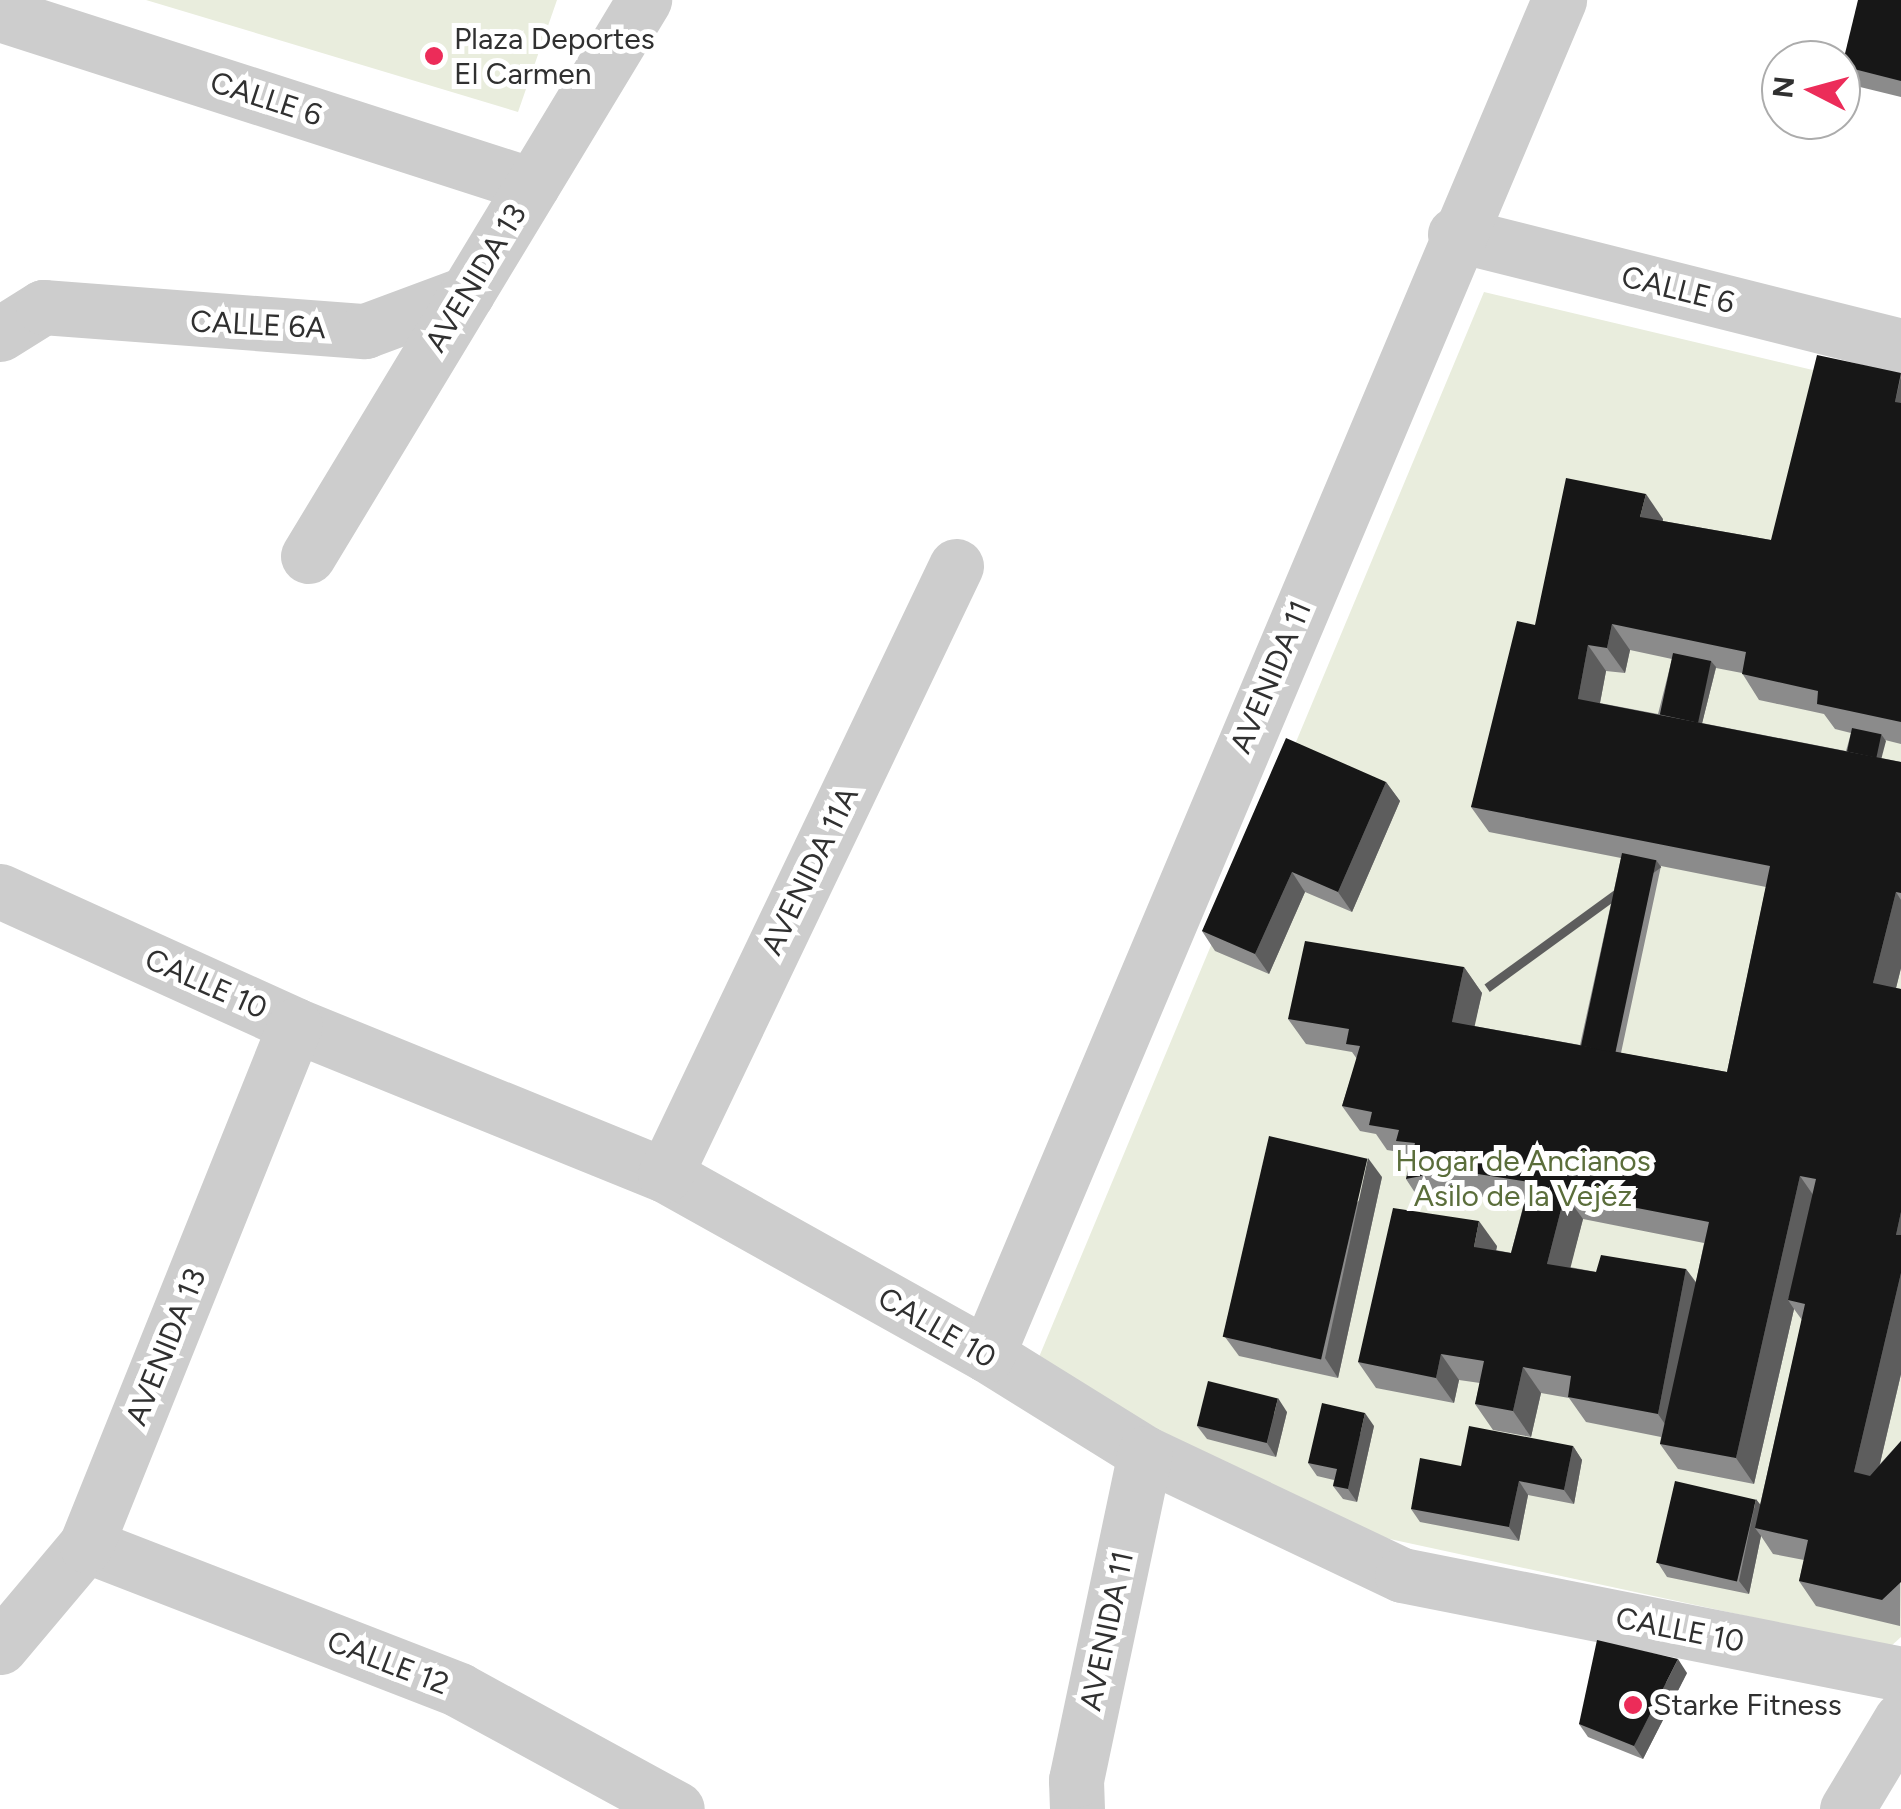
<!DOCTYPE html>
<meta charset="utf-8">
<style>
body{margin:0}
#map{position:relative;width:1901px;height:1809px;overflow:hidden;background:#fff;font-family:Figtree,sans-serif}
div>[style]{position:absolute}
.green>*{inset:0;background:#e9eddd}
.minor>*{height:55px;margin:-27.5px;padding:0 27.5px;transform-origin:27.5px;border-radius:27.5px;background:#cdcdcd}
.wall>*{inset:0;background:#8b8b8b}
.shaded-wall>*{inset:0;background:#5d5d5d;transform-origin:0 0}
.building>*{inset:0;background:#171717;transform-origin:0 0}
.dots>*{width:28px;height:28px;translate:-50% -50%;box-sizing:border-box;border:5px solid #fff;border-radius:50%}
span{translate:-50% -50%;white-space:nowrap;text-align:center;line-height:1.15;-webkit-text-stroke:10px #fff;paint-order:stroke}
.poi-label{font-size:30px;color:#303030}
.left{translate:0 -50%;text-align:left}
.street-label{font-size:30px;color:#303030}
.park-label{font-size:30px;color:#5b6e3b}
.north{position:absolute;left:1761px;top:40px;width:100px;height:100px;box-sizing:border-box;background:#fff;border:2px solid #acacac;border-radius:50%;rotate:276deg;font-size:28px;font-weight:700;line-height:40px;text-align:center;color:#303030}
.north::after{content:'';display:block;margin:auto;width:35px;height:45px;background:#ec2c59;clip-path:polygon(50% 0,100% 100%,50% 72%,0 100%)}
</style>
<div id="map">
<div class="green">
<i style="clip-path:polygon(146px 0,557px 0,518px 112px)"></i>
<i style="clip-path:polygon(1484px 292px,1901px 391px,1901px 1637px,1890px 1647px,1362px 1533px,1034px 1369px)"></i>
</div>
<div class="minor">
<i style="left:0;top:14px;width:559px;rotate:17.82deg"></i>
<i style="left:1455px;top:234px;width:460px;rotate:14.1deg"></i>
<i style="left:0;top:334px;width:51px;rotate:-32.1deg"></i>
<i style="left:43px;top:307px;width:323px;rotate:4.3deg"></i>
<i style="left:365px;top:331px;width:109px;rotate:-20.4deg"></i>
<i style="left:308px;top:556px;width:650px;rotate:-58.85deg"></i>
<i style="left:0;top:891px;width:324px;rotate:24.4deg"></i>
<i style="left:295px;top:1025px;width:399px;rotate:22.1deg"></i>
<i style="left:665px;top:1175px;width:369px;rotate:29.2deg"></i>
<i style="left:987px;top:1355px;width:186px;rotate:31.8deg"></i>
<i style="left:1145px;top:1453px;width:284px;rotate:25.4deg"></i>
<i style="left:1402px;top:1575px;width:509px;rotate:11.22deg"></i>
<i style="left:665px;top:1175px;width:675px;rotate:-64.46deg"></i>
<i style="left:987px;top:1355px;width:1471px;rotate:-67.11deg"></i>
<i style="left:86px;top:1545px;width:400px;rotate:21.2deg"></i>
<i style="left:459px;top:1690px;width:248px;rotate:28.6deg"></i>
<i style="left:0;top:1647px;width:133px;rotate:-49.9deg"></i>
<i style="left:86px;top:1545px;width:560px;rotate:-68.1deg"></i>
<i style="left:1077px;top:1809px;width:29px;rotate:-92deg"></i>
<i style="left:1076px;top:1780px;width:334px;rotate:-78.1deg"></i>
<i style="left:1847px;top:1809px;width:105px;rotate:-59deg"></i>
</div>
<div class="wall">
<i style="clip-path:polygon(1901px 0,1901px 97px,1856px 86px,1842px 66px)"></i>
<i style="clip-path:polygon(evenodd,1901px 373px,1901px 744px,1885px 740px,1881px 758px,1901px 762px,1901px 968px,1896px 988px,1901px 989px,1901px 1374px,1880px 1464px,1901px 1441px,1900px 1626px,1816px 1606px,1799px 1581px,1804px 1560px,1773px 1554px,1761px 1536px,1749px 1594px,1667px 1577px,1658px 1563px,1760px 1505px,1802px 1320px,1794px 1309px,1754px 1484px,1678px 1469px,1660px 1444px,1661px 1437px,1586px 1422px,1569px 1398px,1541px 1393px,1531px 1437px,1493px 1430px,1475px 1404px,1480px 1383px,1459px 1380px,1454px 1403px,1376px 1388px,1358px 1362px,1497px 1246px,1496px 1250px,1511px 1253px,1524px 1203px,1470px 1195px,1423px 1205px,1406px 1179px,1410px 1160px,1405px 1153px,1387px 1150px,1376px 1134px,1360px 1131px,1342px 1106px,1357px 1059px,1352px 1052px,1306px 1044px,1288px 1019px,1464px 967px,1482px 993px,1474px 1026px,1580px 1045px,1621px 858px,1489px 832px,1471px 807px,1535px 625px,1663px 519px,1663px 521px,1771px 540px,1901px 373px,1630px 650px,1672px 659px,1658px 714px,1600px 703px,1606px 671px,1625px 673px,1630px 650px,1901px 373px,1716px 668px,1742px 673px,1759px 700px,1824px 714px,1835px 729px,1851px 733px,1846px 751px,1702px 723px,1716px 668px,1901px 373px,1661px 866px,1766px 887px,1727px 1072px,1621px 1053px,1661px 866px,1901px 373px,1583px 1219px,1704px 1243px,1696px 1282px,1686px 1269px,1596px 1272px,1570px 1267px,1583px 1219px)"></i>
<i style="clip-path:polygon(1386px 782px,1400px 801px,1352px 912px,1305px 892px,1269px 974px,1215px 951px,1202px 931px)"></i>
<i style="clip-path:polygon(1382px 1177px,1338px 1378px,1239px 1356px,1225px 1337px)"></i>
<i style="clip-path:polygon(1287px 1412px,1276px 1457px,1207px 1439px,1197px 1426px)"></i>
<i style="clip-path:polygon(1374px 1426px,1357px 1502px,1343px 1499px,1333px 1486px,1334px 1480px,1317px 1476px,1308px 1463px)"></i>
<i style="clip-path:polygon(1573px 1446px,1582px 1460px,1574px 1504px,1528px 1495px,1519px 1541px,1420px 1522px,1411px 1509px,1461px 1466px)"></i>
<i style="clip-path:polygon(1687px 1673px,1643px 1759px,1588px 1737px,1579px 1724px)"></i>
</div>
<div class="shaded-wall">
<i style="clip-path:polygon(1901px 376px,1901px 410px,1895px 402px)"></i>
<i style="clip-path:polygon(1646px 494px,1663px 519px,1658px 543px,1640px 517px)"></i>
<i style="clip-path:polygon(1612px 624px,1630px 650px,1625px 673px,1607px 648px)"></i>
<i style="clip-path:polygon(1588px 645px,1606px 671px,1596px 724px,1578px 699px)"></i>
<i style="clip-path:polygon(1711px 661px,1716px 667px,1697px 744px,1692px 737px)"></i>
<i style="clip-path:polygon(1881px 734px,1886px 741px,1876px 779px,1871px 772px)"></i>
<i style="clip-path:polygon(1386px 782px,1400px 801px,1352px 912px,1338px 892px)"></i>
<i style="left:1656px;top:860px;width:9px;height:212px;rotate:54deg"></i>
<i style="clip-path:polygon(1292px 872px,1305px 892px,1269px 974px,1255px 954px)"></i>
<i style="clip-path:polygon(1896px 892px,1901px 900px,1901px 968px,1891px 1008px,1873px 983px)"></i>
<i style="clip-path:polygon(1464px 967px,1482px 993px,1470px 1047px,1452px 1022px)"></i>
<i style="clip-path:polygon(1368px 1158px,1382px 1177px,1338px 1378px,1325px 1358px)"></i>
<i style="clip-path:polygon(1800px 1176px,1818px 1202px,1788px 1300px,1794px 1309px,1754px 1484px,1736px 1458px)"></i>
<i style="clip-path:polygon(1565px 1194px,1583px 1219px,1565px 1289px,1547px 1264px)"></i>
<i style="clip-path:polygon(1901px 1212px,1901px 1242px,1896px 1235px)"></i>
<i style="clip-path:polygon(1479px 1221px,1497px 1246px,1492px 1272px,1474px 1247px)"></i>
<i style="clip-path:polygon(1686px 1269px,1704px 1294px,1676px 1440px,1658px 1414px)"></i>
<i style="clip-path:polygon(1901px 1273px,1901px 1374px,1872px 1497px,1854px 1472px)"></i>
<i style="clip-path:polygon(1441px 1354px,1459px 1380px,1454px 1403px,1436px 1378px)"></i>
<i style="clip-path:polygon(1523px 1367px,1541px 1393px,1531px 1437px,1513px 1411px)"></i>
<i style="clip-path:polygon(1278px 1398px,1287px 1412px,1276px 1457px,1267px 1443px)"></i>
<i style="clip-path:polygon(1365px 1413px,1374px 1426px,1357px 1502px,1348px 1489px)"></i>
<i style="clip-path:polygon(1573px 1446px,1582px 1460px,1574px 1504px,1564px 1490px)"></i>
<i style="clip-path:polygon(1519px 1481px,1528px 1495px,1519px 1541px,1509px 1527px)"></i>
<i style="clip-path:polygon(1756px 1499px,1766px 1512px,1755px 1528px,1761px 1536px,1749px 1594px,1739px 1581px)"></i>
<i style="clip-path:polygon(1678px 1659px,1687px 1673px,1643px 1759px,1634px 1746px)"></i>
</div>
<div class="building">
<i style="clip-path:polygon(1858px 0,1901px 0,1901px 81px,1842px 66px)"></i>
<i style="clip-path:polygon(1817px 355px,1901px 373px,1895px 402px,1901px 403px,1901px 722px,1817px 704px,1818px 691px,1742px 674px,1746px 652px,1612px 624px,1607px 648px,1588px 645px,1578px 699px,1901px 762px,1901px 893px,1896px 892px,1873px 983px,1901px 989px,1901px 1212px,1896px 1235px,1901px 1235px,1901px 1273px,1854px 1472px,1870px 1476px,1901px 1441px,1901px 1582px,1882px 1600px,1799px 1581px,1808px 1540px,1755px 1528px,1805px 1304px,1788px 1300px,1816px 1179px,1800px 1176px,1736px 1458px,1660px 1444px,1709px 1222px,1565px 1194px,1547px 1264px,1596px 1272px,1601px 1255px,1686px 1269px,1658px 1414px,1568px 1397px,1571px 1376px,1523px 1367px,1513px 1411px,1475px 1404px,1484px 1361px,1441px 1354px,1436px 1378px,1358px 1362px,1393px 1208px,1479px 1221px,1474px 1247px,1511px 1253px,1530px 1182px,1452px 1170px,1406px 1179px,1415px 1143px,1396px 1141px,1399px 1130px,1369px 1125px,1372px 1112px,1342px 1106px,1360px 1046px,1346px 1044px,1349px 1029px,1288px 1019px,1305px 941px,1464px 967px,1452px 1022px,1727px 1072px,1770px 866px,1471px 807px,1517px 621px,1535px 625px,1566px 478px,1646px 494px,1640px 517px,1771px 540px)"></i>
<i style="left:1673px;top:653px;width:39px;height:63px;rotate:12deg"></i>
<i style="left:1852px;top:728px;width:30px;height:24px;rotate:12deg"></i>
<i style="clip-path:polygon(1286px 738px,1386px 782px,1338px 892px,1292px 872px,1255px 954px,1202px 931px)"></i>
<i style="left:1622px;top:853px;width:35px;height:197px;rotate:12deg"></i>
<i style="left:1269px;top:1136px;width:101px;height:206px;rotate:13deg"></i>
<i style="left:1208px;top:1381px;width:72px;height:46px;rotate:14deg"></i>
<i style="clip-path:polygon(1322px 1403px,1365px 1413px,1348px 1489px,1333px 1486px,1337px 1469px,1308px 1463px)"></i>
<i style="clip-path:polygon(1469px 1426px,1573px 1446px,1564px 1490px,1519px 1481px,1509px 1527px,1411px 1509px,1420px 1458px,1461px 1466px)"></i>
<i style="left:1675px;top:1481px;width:83px;height:84px;rotate:13deg"></i>
<i style="clip-path:polygon(1597px 1640px,1678px 1659px,1634px 1746px,1579px 1724px)"></i>
</div>
<div class="dots">
<i style="left:434px;top:56px;background:#ec2c59"></i>
<i style="left:1633px;top:1705px;background:#ec2c59"></i>
</div>
<div class="poi-label">
<span class="left" style="left:454px;top:56px">Plaza Deportes<br>El Carmen</span>
<span class="left" style="left:1653px;top:1705px">Starke Fitness</span>
</div>
<div class="street-label">
<span style="left:266px;top:99px;rotate:18deg">CALLE 6</span>
<span style="left:476px;top:278px;rotate:-59deg">AVENIDA 13</span>
<span style="left:1678px;top:290px;rotate:14deg">CALLE 6</span>
<span style="left:258px;top:325px;rotate:3deg">CALLE 6A</span>
<span style="left:1271px;top:677px;rotate:-67deg">AVENIDA 11</span>
<span style="left:810px;top:871px;rotate:-64deg">AVENIDA 11A</span>
<span style="left:206px;top:984px;rotate:24deg">CALLE 10</span>
<span style="left:937px;top:1328px;rotate:30deg">CALLE 10</span>
<span style="left:166px;top:1347px;rotate:-68deg">AVENIDA 13</span>
<span style="left:1680px;top:1630px;rotate:11deg">CALLE 10</span>
<span style="left:1107px;top:1631px;rotate:-78deg">AVENIDA 11</span>
<span style="left:388px;top:1663px;rotate:21deg">CALLE 12</span>
</div>
<div class="park-label">
<span style="left:1523px;top:1178px">Hogar de Ancianos<br>Asilo de la Vejéz</span>
</div>
<div class="north">N</div>
</div>
